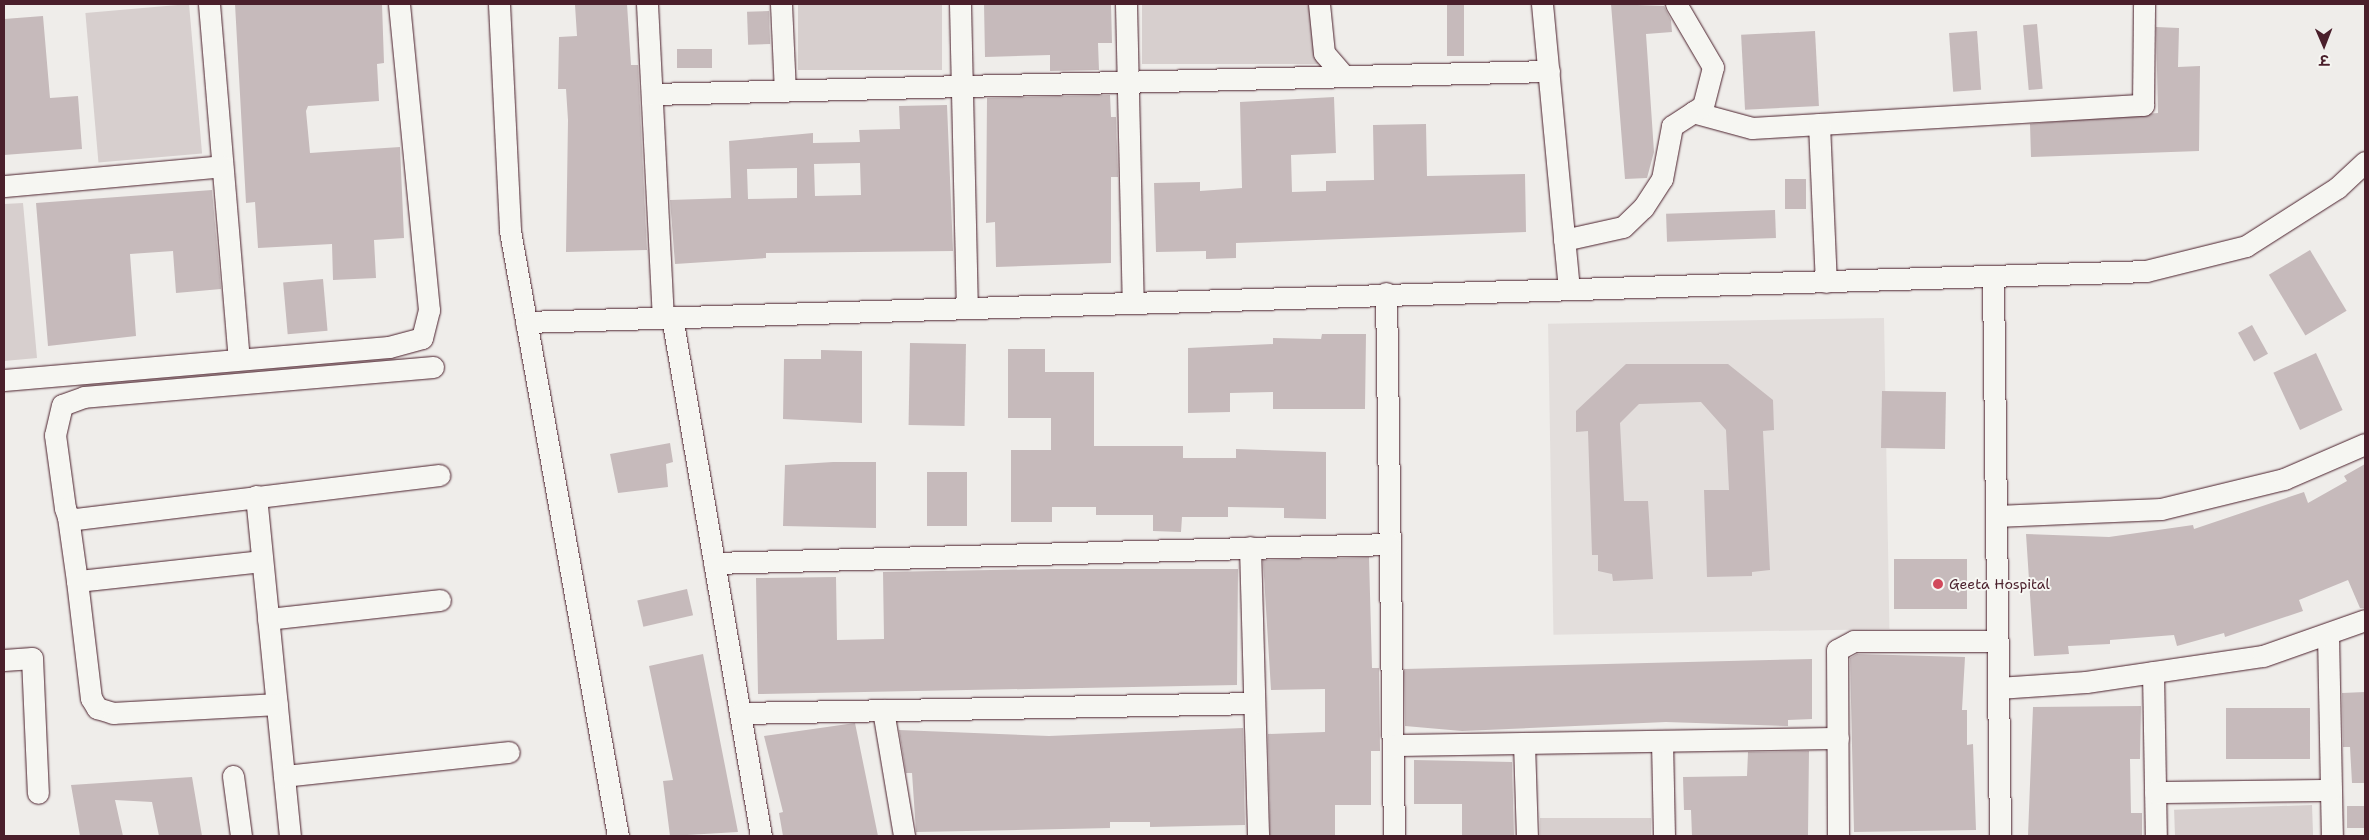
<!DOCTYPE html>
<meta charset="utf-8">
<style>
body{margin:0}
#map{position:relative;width:2369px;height:840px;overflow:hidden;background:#efedea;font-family:"Shantell Sans","Playpen Sans Deva",sans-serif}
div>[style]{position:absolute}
.built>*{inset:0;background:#e3dedc;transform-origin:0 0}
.green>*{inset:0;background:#d7cfce;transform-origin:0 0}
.building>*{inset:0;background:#c6babb;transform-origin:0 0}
.roads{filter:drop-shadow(0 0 1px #4a1f2b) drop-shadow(0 0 1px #4a1f2b)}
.minor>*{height:21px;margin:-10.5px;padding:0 10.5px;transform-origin:10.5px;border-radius:10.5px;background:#f6f6f2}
.dots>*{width:14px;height:14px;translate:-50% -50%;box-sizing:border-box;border:2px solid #f6f6f2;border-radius:50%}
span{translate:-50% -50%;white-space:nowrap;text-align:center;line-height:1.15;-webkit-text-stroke:4px #f6f6f2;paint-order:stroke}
.poi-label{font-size:14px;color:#4a1f2b}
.left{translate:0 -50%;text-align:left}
.frame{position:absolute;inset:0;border:5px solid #4a1f2b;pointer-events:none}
.north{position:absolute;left:2299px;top:20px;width:50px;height:50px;-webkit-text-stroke:4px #f6f6f2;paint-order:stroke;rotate:179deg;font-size:14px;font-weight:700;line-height:20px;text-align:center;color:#4a1f2b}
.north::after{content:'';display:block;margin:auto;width:18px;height:22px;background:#4a1f2b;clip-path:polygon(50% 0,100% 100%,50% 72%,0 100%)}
</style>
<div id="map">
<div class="built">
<i style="left:1884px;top:318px;width:311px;height:336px;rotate:89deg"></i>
</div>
<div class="green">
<i style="left:189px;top:4px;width:150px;height:104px;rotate:85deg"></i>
<i style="left:798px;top:4px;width:144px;height:66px"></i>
<i style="left:1142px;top:4px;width:176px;height:60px"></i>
<i style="clip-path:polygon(23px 203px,37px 358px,4px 361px,4px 204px)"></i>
<i style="left:2312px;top:805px;width:31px;height:138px;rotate:88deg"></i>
<i style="left:1651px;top:818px;width:18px;height:111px;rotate:90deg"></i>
</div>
<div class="building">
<i style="clip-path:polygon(235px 4px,382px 4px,384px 63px,377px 64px,379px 101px,308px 106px,306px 111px,310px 153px,400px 147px,404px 238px,374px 240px,376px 278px,333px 280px,332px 244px,258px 248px,255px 202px,246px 203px)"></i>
<i style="clip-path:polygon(627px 4px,631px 65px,638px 65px,647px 250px,566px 252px,568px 120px,566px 89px,558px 89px,559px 37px,577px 36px,575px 5px)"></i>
<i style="clip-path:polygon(984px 4px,1111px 4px,1112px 43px,1098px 43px,1099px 70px,1050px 71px,1050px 55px,985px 57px)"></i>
<i style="left:1447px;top:4px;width:17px;height:52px"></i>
<i style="clip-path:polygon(1611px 4px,1664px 6px,1671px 20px,1672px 32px,1646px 34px,1654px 152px,1647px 178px,1625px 179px)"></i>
<i style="left:769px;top:11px;width:33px;height:22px;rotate:88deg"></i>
<i style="clip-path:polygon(43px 16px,50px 98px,78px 96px,82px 149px,4px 155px,4px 19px)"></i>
<i style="left:2037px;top:24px;width:65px;height:14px;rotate:85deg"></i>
<i style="clip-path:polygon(2156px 27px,2179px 28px,2178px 67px,2200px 66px,2199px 151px,2031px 157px,2030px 124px,2158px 113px)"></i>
<i style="left:1815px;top:31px;width:75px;height:74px;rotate:87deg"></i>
<i style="left:1977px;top:31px;width:59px;height:28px;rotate:86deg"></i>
<i style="left:677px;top:49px;width:35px;height:19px"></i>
<i style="clip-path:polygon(1110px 95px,1111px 117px,1116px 117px,1118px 177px,1111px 177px,1111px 263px,996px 267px,995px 222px,986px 223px,987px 98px)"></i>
<i style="clip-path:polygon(1334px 97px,1336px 153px,1291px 155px,1292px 192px,1326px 191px,1326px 181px,1374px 180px,1373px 125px,1426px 124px,1427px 176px,1525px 174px,1526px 232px,1236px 243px,1236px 258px,1206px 259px,1206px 251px,1156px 252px,1154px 183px,1200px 182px,1200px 191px,1242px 188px,1240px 102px)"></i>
<i style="clip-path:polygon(evenodd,947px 105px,953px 251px,766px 253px,766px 258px,675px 264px,670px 200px,731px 198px,729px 141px,813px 133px,813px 143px,860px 142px,859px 130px,900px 129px,899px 106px,947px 105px,860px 163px,861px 195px,815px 196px,814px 164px,860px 163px,947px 105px,797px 168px,797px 198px,748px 199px,747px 169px,797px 168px)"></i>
<i style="left:1806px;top:179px;width:30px;height:21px;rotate:90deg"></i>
<i style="clip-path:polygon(212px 190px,221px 289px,176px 293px,173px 251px,130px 254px,136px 336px,48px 346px,36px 203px)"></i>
<i style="left:1775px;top:210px;width:28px;height:109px;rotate:88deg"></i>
<i style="left:2310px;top:250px;width:71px;height:48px;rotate:59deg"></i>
<i style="left:323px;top:279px;width:52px;height:40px;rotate:85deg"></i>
<i style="left:2252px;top:325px;width:33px;height:16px;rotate:61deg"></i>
<i style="clip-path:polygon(1322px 334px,1366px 334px,1365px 409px,1273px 409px,1273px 392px,1230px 393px,1230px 412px,1188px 413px,1188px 348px,1273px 344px,1273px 338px,1321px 339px)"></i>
<i style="left:910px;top:343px;width:56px;height:82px;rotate:1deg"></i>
<i style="clip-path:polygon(1008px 349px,1045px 349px,1045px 372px,1094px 372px,1094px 446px,1183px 446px,1183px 458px,1236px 458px,1236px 449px,1326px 452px,1326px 519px,1284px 518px,1284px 508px,1228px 507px,1228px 517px,1182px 517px,1181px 532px,1153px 531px,1153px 515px,1096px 515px,1096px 507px,1052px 507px,1052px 522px,1011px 522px,1011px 450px,1051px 450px,1051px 418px,1008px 418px)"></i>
<i style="clip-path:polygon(821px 350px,862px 351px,862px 423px,783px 419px,784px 359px,821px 359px)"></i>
<i style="left:2316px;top:353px;width:63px;height:47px;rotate:65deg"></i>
<i style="clip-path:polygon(1626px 364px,1728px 364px,1773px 400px,1774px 430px,1763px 431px,1770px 570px,1752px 572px,1752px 576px,1707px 577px,1704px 490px,1729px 490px,1726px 430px,1701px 402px,1639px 404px,1620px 423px,1624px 501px,1648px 501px,1653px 579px,1613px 581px,1612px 574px,1598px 571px,1598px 555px,1592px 555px,1588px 431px,1576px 432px,1576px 411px)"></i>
<i style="left:1882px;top:391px;width:64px;height:57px;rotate:1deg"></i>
<i style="clip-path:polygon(670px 443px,673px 462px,666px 464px,668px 487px,618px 493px,610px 454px)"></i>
<i style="clip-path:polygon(833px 462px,876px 462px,876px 528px,783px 526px,785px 465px)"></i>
<i style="clip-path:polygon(2365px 464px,2365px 608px,2360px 608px,2348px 580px,2299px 600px,2303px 611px,2225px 637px,2224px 633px,2177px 646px,2174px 635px,2110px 640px,2110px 644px,2068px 646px,2069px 654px,2034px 656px,2026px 534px,2109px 537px,2193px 525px,2194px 529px,2304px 492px,2308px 503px,2347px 481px,2344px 476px)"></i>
<i style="left:927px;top:472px;width:40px;height:54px"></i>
<i style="clip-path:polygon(1369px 557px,1372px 668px,1379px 668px,1380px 751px,1371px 751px,1371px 805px,1335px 805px,1335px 836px,1270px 836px,1268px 734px,1325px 732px,1325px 689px,1271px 690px,1263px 560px)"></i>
<i style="left:1894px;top:559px;width:73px;height:50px"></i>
<i style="clip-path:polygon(1052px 569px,1238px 569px,1237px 685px,758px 694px,756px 578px,836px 577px,837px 640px,884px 639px,883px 572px)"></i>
<i style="left:687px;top:589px;width:27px;height:51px;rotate:77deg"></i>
<i style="clip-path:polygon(703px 654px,738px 832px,670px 836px,663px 781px,673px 780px,649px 666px)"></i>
<i style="clip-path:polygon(1857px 654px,1965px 657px,1962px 710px,1967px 710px,1967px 745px,1973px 744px,1976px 830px,1854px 832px,1850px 658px)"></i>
<i style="clip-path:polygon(1812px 659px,1812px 719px,1788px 720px,1788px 726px,1666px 722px,1462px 731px,1405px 726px,1404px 669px)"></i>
<i style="clip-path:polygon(2365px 692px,2365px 783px,2352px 783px,2350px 747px,2343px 747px,2342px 693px)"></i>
<i style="clip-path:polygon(2141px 706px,2140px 759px,2130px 759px,2131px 813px,2142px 813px,2142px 836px,2028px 836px,2033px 707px)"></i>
<i style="left:2226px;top:708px;width:84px;height:51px"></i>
<i style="clip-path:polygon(855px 723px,878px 836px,783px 836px,779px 813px,783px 812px,764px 736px)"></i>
<i style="clip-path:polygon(1243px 728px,1245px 825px,1150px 827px,1150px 822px,1110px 822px,1110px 828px,916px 832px,912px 773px,906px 773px,899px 730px,1049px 736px)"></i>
<i style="clip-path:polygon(1809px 751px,1808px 835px,1692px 836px,1691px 810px,1684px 810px,1683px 777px,1747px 776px,1748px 752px)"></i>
<i style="clip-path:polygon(1414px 760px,1512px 762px,1514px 836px,1462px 836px,1462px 804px,1414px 804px)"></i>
<i style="clip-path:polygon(192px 777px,202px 836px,159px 836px,152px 802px,115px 800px,123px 836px,80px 836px,71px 785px)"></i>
<i style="left:2365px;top:806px;width:22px;height:18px;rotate:90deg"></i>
</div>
<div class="roads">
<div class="minor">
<i style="left:209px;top:4px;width:355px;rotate:85.2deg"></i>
<i style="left:499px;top:4px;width:227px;rotate:87.2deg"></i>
<i style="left:510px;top:231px;width:615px;rotate:79.88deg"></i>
<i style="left:647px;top:4px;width:314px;rotate:87.1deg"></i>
<i style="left:781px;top:4px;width:87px;rotate:87.4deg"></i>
<i style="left:960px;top:4px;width:303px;rotate:88.7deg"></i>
<i style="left:1126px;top:4px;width:298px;rotate:88.7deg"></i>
<i style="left:1319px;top:4px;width:49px;rotate:84.2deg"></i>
<i style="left:1324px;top:53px;width:30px;rotate:49deg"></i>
<i style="left:1542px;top:4px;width:284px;rotate:84.6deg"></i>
<i style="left:652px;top:94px;width:897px;rotate:-1.47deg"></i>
<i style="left:1693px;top:112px;width:61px;rotate:15.2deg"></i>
<i style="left:1752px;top:128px;width:392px;rotate:-3.4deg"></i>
<i style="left:2143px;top:105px;width:101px;rotate:-89.4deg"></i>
<i style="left:1819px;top:124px;width:158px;rotate:87.5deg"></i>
<i style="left:4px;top:186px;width:219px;rotate:-5.2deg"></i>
<i style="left:1564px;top:240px;width:60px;rotate:-12.4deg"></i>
<i style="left:1623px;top:227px;width:28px;rotate:-44deg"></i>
<i style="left:1643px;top:208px;width:35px;rotate:-57deg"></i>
<i style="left:1662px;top:179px;width:54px;rotate:-79.3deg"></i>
<i style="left:1672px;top:126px;width:37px;rotate:-33deg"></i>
<i style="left:1703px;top:106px;width:40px;rotate:-75.6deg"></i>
<i style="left:1713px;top:67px;width:73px;rotate:-120.4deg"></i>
<i style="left:1993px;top:279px;width:557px;rotate:89.28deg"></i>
<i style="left:1386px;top:293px;width:543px;rotate:89.16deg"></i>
<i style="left:672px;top:317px;width:527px;rotate:80.27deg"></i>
<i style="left:526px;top:322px;width:1621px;rotate:-1.8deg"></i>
<i style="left:2146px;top:271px;width:103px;rotate:-14deg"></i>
<i style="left:2246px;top:246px;width:108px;rotate:-32.5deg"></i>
<i style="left:2337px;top:188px;width:38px;rotate:-43deg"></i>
<i style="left:433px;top:367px;width:350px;rotate:175.1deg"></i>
<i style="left:84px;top:397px;width:23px;rotate:160deg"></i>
<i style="left:62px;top:405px;width:31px;rotate:103deg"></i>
<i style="left:55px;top:435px;width:74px;rotate:82.2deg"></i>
<i style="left:65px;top:508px;width:9px;rotate:72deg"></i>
<i style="left:68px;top:517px;width:8px;rotate:14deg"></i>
<i style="left:76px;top:519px;width:366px;rotate:-6.9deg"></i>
<i style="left:4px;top:380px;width:386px;rotate:-4.9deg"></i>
<i style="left:389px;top:347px;width:34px;rotate:-15deg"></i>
<i style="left:422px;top:338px;width:29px;rotate:-76deg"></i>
<i style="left:429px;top:310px;width:307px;rotate:-95.6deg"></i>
<i style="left:256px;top:496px;width:342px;rotate:84.3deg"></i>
<i style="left:1996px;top:516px;width:165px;rotate:-2.4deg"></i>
<i style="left:2161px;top:509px;width:127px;rotate:-13.7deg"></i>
<i style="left:2284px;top:479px;width:88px;rotate:-23.4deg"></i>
<i style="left:68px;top:517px;width:65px;rotate:82deg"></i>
<i style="left:1250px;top:547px;width:289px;rotate:88.4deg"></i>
<i style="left:262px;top:561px;width:186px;rotate:173.8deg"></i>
<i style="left:77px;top:581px;width:118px;rotate:83.2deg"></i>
<i style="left:91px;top:698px;width:12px;rotate:59deg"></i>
<i style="left:97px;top:708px;width:17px;rotate:17deg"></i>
<i style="left:113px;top:713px;width:164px;rotate:-3.1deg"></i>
<i style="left:714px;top:563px;width:676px;rotate:-1.61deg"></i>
<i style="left:268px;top:619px;width:173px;rotate:-6.3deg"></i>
<i style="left:2328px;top:634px;width:202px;rotate:88.9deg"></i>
<i style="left:4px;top:660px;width:28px;rotate:-4deg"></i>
<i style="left:32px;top:658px;width:135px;rotate:87.5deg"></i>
<i style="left:2153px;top:672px;width:164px;rotate:89deg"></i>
<i style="left:1998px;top:688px;width:88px;rotate:-3.9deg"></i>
<i style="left:2086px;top:682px;width:179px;rotate:-8.4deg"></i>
<i style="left:2263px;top:656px;width:108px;rotate:-19.4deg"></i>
<i style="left:883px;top:710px;width:128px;rotate:80.5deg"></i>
<i style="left:740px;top:713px;width:514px;rotate:-1.11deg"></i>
<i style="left:1662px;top:741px;width:95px;rotate:88.8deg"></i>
<i style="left:1524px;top:743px;width:93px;rotate:88.2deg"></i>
<i style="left:1393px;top:745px;width:445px;rotate:-0.9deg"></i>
<i style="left:233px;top:776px;width:61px;rotate:82.4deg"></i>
<i style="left:284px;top:776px;width:226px;rotate:-6.1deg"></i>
<i style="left:2155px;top:792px;width:176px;rotate:-0.7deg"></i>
<i style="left:1838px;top:836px;width:186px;rotate:-90.3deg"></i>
<i style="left:1837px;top:650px;width:19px;rotate:-28deg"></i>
<i style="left:1854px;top:641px;width:143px"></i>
</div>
</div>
<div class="dots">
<i style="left:1938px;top:584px;background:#d1495b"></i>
</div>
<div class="poi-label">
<span class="left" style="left:1949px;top:584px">Geeta Hospital</span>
</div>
<div class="frame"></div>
<div class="north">उ</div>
</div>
